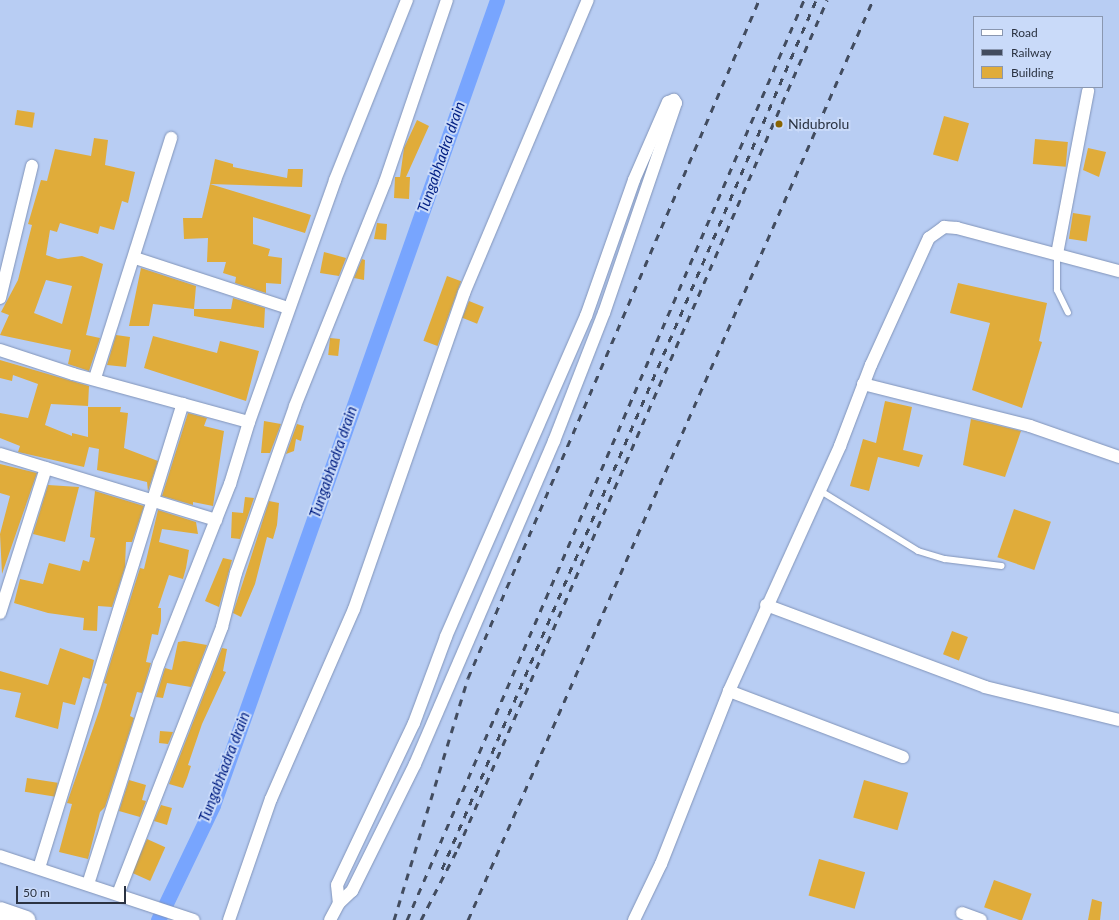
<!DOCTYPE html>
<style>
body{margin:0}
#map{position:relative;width:1119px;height:920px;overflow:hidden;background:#b8cdf3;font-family:Lato,sans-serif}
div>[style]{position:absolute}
.canal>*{height:15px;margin:-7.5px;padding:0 7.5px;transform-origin:7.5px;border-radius:7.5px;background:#78a5fe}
.building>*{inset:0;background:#e0ac3a;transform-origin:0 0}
.roads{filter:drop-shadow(0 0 1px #8194b9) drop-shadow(0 0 1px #8194b9)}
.service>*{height:6px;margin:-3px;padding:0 3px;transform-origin:3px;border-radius:3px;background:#fff}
.minor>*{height:12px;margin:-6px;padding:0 6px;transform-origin:6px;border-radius:6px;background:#fff}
.secondary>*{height:18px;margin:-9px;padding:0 9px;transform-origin:9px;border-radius:9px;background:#fff}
.rail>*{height:3px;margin-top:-1.5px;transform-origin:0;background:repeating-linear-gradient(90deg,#424c5f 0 7px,transparent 0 14px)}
.dots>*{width:11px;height:11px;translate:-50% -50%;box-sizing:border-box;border:2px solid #c9daf9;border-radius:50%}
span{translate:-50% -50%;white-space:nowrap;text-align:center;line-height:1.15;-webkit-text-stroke:4px #c9daf9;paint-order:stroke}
.poi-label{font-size:14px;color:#2b3342}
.left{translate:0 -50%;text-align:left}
.water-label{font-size:15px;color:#001e83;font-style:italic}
.legend{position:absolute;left:973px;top:16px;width:130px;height:72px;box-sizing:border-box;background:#c9daf9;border:1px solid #8a97b0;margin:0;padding:5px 7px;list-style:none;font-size:12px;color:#2b3342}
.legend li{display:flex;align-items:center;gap:8px;height:20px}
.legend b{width:20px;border:1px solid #8a97b0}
.scale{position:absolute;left:16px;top:886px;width:110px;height:18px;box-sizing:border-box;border:2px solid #2b3342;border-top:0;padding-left:5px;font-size:12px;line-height:14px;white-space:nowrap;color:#2b3342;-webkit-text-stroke:3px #c9daf9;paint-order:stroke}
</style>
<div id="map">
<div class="canal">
<i style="left:158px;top:920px;width:127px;rotate:-64.4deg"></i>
<i style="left:213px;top:805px;width:854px;rotate:-70.57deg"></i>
</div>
<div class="building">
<i style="left:17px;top:110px;width:18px;height:15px;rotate:9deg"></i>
<i style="left:944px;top:116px;width:26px;height:40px;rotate:16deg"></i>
<i style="clip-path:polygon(417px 120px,429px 126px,406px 177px,410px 177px,409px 199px,394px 198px,395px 177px,400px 177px,404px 148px)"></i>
<i style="clip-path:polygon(evenodd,94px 138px,108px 140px,105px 165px,135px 172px,128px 203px,122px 201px,114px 230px,100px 226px,98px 234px,60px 223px,57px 232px,50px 230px,46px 255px,58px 259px,82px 256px,103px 264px,86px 335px,100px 338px,89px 371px,68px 364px,71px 350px,0 335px,9px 315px,1px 312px,18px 280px,32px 225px,28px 224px,41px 180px,47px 181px,55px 149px,91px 156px,94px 138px,46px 280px,72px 286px,62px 324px,34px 313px,46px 280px)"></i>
<i style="left:1035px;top:139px;width:33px;height:25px;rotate:5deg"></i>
<i style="clip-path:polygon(1088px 148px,1106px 152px,1099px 177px,1083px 170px)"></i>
<i style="clip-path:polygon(215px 159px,233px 164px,233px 167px,287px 178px,288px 169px,303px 169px,302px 187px,210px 184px)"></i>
<i style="clip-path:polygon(210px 184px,311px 215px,305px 233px,253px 217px,253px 244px,270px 249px,268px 256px,282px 258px,281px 284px,266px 283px,266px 293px,235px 283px,236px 277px,223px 273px,226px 262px,207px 262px,208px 238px,184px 239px,183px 218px,202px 218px)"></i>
<i style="left:1073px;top:213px;width:18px;height:26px;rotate:9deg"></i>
<i style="clip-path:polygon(377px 223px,387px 224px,386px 240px,374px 239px)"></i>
<i style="clip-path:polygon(324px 252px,346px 258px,339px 276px,320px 273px)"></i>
<i style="clip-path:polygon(362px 259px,365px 260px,364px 280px,354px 278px)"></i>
<i style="clip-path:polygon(141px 268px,196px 286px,194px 309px,153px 304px,149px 326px,129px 326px)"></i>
<i style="left:447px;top:276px;width:15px;height:69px;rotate:20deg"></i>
<i style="clip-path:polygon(958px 283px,1047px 303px,1039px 341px,1042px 342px,1022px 408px,972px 390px,990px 323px,950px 313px)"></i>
<i style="clip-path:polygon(233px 298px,265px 308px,264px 328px,194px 316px,194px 309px,231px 309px)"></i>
<i style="left:469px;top:301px;width:16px;height:18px;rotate:22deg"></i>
<i style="clip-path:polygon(116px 335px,130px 337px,126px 367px,107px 365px)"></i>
<i style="clip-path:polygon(153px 336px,217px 353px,220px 341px,259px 351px,246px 401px,144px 368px)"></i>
<i style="left:330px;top:338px;width:10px;height:17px;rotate:6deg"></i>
<i style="clip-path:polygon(0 360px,89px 386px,88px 406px,51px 404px,45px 425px,72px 436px,72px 433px,88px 437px,88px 407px,121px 407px,120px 412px,128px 413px,124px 448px,158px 461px,148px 491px,147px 482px,97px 470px,99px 449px,89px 447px,84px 467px,18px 452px,20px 446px,0 438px,0 413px,28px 418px,38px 384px,13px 375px,12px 381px,0 378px)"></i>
<i style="clip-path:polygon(885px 401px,912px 407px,903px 450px,923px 455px,919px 467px,878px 457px,869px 491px,850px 486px,863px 439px,876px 443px)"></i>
<i style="clip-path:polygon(188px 413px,207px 418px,204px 426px,224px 431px,213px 506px,193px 502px,193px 505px,162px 496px)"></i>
<i style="clip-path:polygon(971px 419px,1021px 431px,1005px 477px,963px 465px)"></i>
<i style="clip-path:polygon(264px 421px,281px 424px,270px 453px,261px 453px)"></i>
<i style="clip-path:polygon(297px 424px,304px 426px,301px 441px,296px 439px,294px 451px,286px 454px)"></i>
<i style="clip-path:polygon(0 464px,37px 473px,2px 574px,0 534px,10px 496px,0 493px)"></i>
<i style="clip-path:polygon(48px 485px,79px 487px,65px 542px,33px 534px)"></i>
<i style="clip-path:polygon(95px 491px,144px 506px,132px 542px,126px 542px,125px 567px,112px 607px,98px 606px,97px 631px,83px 630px,84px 618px,48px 613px,14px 603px,20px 579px,43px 584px,49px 563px,80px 571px,83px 560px,89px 562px,95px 538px,90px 537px)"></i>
<i style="clip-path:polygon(245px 497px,254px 498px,240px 539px,231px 538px,232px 512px,243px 513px)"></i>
<i style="clip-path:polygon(269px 501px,279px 503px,277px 525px,273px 539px,267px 537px,255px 584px,241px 617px,233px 613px)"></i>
<i style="left:1014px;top:509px;width:39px;height:51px;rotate:19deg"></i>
<i style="clip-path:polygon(158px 510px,196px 522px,198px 534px,162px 529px,159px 542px,189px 550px,186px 568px,183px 579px,169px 575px,158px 608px,161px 608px,161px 621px,158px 635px,152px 634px,146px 662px,151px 663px,142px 693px,137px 692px,130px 716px,134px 718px,105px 807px,100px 812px,88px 859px,59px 852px,72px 804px,67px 803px,100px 708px,107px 684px,104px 683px,140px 568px,144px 569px)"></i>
<i style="clip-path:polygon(223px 558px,232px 560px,219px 607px,205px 601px)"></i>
<i style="left:952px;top:631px;width:17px;height:25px;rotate:21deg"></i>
<i style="clip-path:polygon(184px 641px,207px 645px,191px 687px,167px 683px,163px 698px,156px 697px,165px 668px,172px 670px,178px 642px)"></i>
<i style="clip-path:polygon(60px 648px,94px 660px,90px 679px,83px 677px,75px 705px,63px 702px,58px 729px,15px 717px,21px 693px,0 689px,0 671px,48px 685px)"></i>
<i style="clip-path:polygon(222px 648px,227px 649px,223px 671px,226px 672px,202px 724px,188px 765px,191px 766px,187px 778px,183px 788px,169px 784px)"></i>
<i style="clip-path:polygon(160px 731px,173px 732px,168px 744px,159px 743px)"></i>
<i style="left:27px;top:778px;width:31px;height:14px;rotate:9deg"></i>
<i style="clip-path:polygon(129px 780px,146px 785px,142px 800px,146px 801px,140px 817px,119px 811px)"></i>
<i style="left:864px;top:780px;width:46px;height:39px;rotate:16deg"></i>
<i style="clip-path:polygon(161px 805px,172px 808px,167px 825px,154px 821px)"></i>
<i style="left:147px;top:839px;width:20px;height:37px;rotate:24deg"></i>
<i style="left:819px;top:859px;width:48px;height:38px;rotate:16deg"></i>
<i style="left:994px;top:880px;width:40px;height:29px;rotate:20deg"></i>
<i style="clip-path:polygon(1092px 899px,1102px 902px,1100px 920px,1088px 920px)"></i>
</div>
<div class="roads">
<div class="service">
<i style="left:1057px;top:254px;width:36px;rotate:90deg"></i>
<i style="left:1057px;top:290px;width:25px;rotate:64deg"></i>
<i style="left:819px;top:490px;width:116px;rotate:31.6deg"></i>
<i style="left:918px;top:551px;width:28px;rotate:17deg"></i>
<i style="left:945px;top:559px;width:57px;rotate:7deg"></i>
</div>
<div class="minor">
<i style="left:1057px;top:254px;width:166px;rotate:-79.2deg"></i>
<i style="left:135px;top:258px;width:161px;rotate:18.1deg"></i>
<i style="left:0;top:298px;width:136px;rotate:-76.4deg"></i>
<i style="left:0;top:350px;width:77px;rotate:18.2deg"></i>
<i style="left:73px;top:374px;width:182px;rotate:15.3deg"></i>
<i style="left:249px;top:422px;width:65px;rotate:107deg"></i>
<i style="left:230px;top:484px;width:193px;rotate:111.6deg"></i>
<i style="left:159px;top:663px;width:232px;rotate:107.8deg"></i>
<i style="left:95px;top:378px;width:252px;rotate:-72.4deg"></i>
<i style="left:863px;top:384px;width:172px;rotate:14.1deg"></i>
<i style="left:1030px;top:426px;width:94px;rotate:19.2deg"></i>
<i style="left:249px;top:422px;width:257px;rotate:-70.4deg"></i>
<i style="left:335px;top:180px;width:194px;rotate:-68.2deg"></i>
<i style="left:0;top:454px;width:226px;rotate:17deg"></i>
<i style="left:766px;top:605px;width:234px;rotate:20.5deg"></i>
<i style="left:985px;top:687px;width:138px;rotate:13.8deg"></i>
<i style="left:0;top:613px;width:152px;rotate:-72.4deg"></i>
<i style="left:729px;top:691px;width:186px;rotate:20.8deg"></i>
<i style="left:0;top:856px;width:204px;rotate:18.3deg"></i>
<i style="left:39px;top:868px;width:486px;rotate:-72.8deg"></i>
<i style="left:118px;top:894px;width:287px;rotate:-68.7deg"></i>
<i style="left:222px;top:627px;width:56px;rotate:-75.5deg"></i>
<i style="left:236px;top:573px;width:177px;rotate:-70.5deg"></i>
<i style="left:295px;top:406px;width:241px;rotate:-68.1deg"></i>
<i style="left:385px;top:182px;width:192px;rotate:-71.2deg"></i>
<i style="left:962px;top:913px;width:20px;rotate:20deg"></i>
<i style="left:229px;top:920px;width:128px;rotate:-70.9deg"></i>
<i style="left:271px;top:799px;width:207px;rotate:-66.4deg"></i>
<i style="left:354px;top:609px;width:335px;rotate:-70.8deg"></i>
<i style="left:464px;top:293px;width:318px;rotate:-67.1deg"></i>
<i style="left:330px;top:920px;width:19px;rotate:-62deg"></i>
<i style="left:339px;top:903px;width:18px;rotate:-43deg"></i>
<i style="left:352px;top:891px;width:142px;rotate:-63.6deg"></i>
<i style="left:415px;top:764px;width:352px;rotate:-66.7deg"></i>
<i style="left:554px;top:441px;width:137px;rotate:-68.7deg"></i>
<i style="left:604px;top:313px;width:222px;rotate:-71.1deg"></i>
<i style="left:676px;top:103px;width:4px;rotate:-124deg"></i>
<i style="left:674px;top:100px;width:6px;rotate:162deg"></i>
<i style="left:668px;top:102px;width:85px;rotate:113.6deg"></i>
<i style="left:634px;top:180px;width:144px;rotate:109.4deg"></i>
<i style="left:586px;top:316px;width:350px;rotate:113.6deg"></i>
<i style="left:446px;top:637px;width:92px;rotate:110.4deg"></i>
<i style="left:414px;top:723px;width:179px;rotate:115.4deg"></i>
<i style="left:337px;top:885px;width:18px;rotate:84deg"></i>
<i style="left:634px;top:920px;width:62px;rotate:-64.3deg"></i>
<i style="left:661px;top:864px;width:186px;rotate:-68.5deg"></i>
<i style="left:729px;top:691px;width:269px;rotate:-65.6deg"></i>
<i style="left:840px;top:446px;width:87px;rotate:-69.1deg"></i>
<i style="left:871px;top:365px;width:140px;rotate:-65.5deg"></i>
<i style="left:929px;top:238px;width:19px;rotate:-36deg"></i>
<i style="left:944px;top:227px;width:13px;rotate:4deg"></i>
<i style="left:957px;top:228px;width:168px;rotate:14.9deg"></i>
</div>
<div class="secondary">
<i style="left:0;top:911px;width:28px;rotate:19deg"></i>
</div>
</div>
<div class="rail">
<i style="left:442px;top:869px;width:946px;rotate:-66.71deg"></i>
<i style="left:394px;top:920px;width:253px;rotate:-73deg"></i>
<i style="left:468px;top:678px;width:738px;rotate:-66.77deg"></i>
<i style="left:407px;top:920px;width:1002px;rotate:-66.66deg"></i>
<i style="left:421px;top:920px;width:81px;rotate:-62.8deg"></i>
<i style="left:458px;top:848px;width:925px;rotate:-66.48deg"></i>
<i style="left:468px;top:920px;width:1005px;rotate:-66.24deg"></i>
</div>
<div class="dots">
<i style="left:779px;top:124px;background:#896401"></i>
</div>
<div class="poi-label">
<span class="left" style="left:788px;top:124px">Nidubrolu</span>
</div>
<div class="water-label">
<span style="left:441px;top:157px;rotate:-71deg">Tungabhadra drain</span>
<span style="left:333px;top:462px;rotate:-71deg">Tungabhadra drain</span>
<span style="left:224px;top:767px;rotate:-69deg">Tungabhadra drain</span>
</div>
<ul class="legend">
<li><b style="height:5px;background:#fff"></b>Road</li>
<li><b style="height:5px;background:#424c5f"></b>Railway</li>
<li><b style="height:11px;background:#e0ac3a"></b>Building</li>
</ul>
<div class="scale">50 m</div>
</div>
